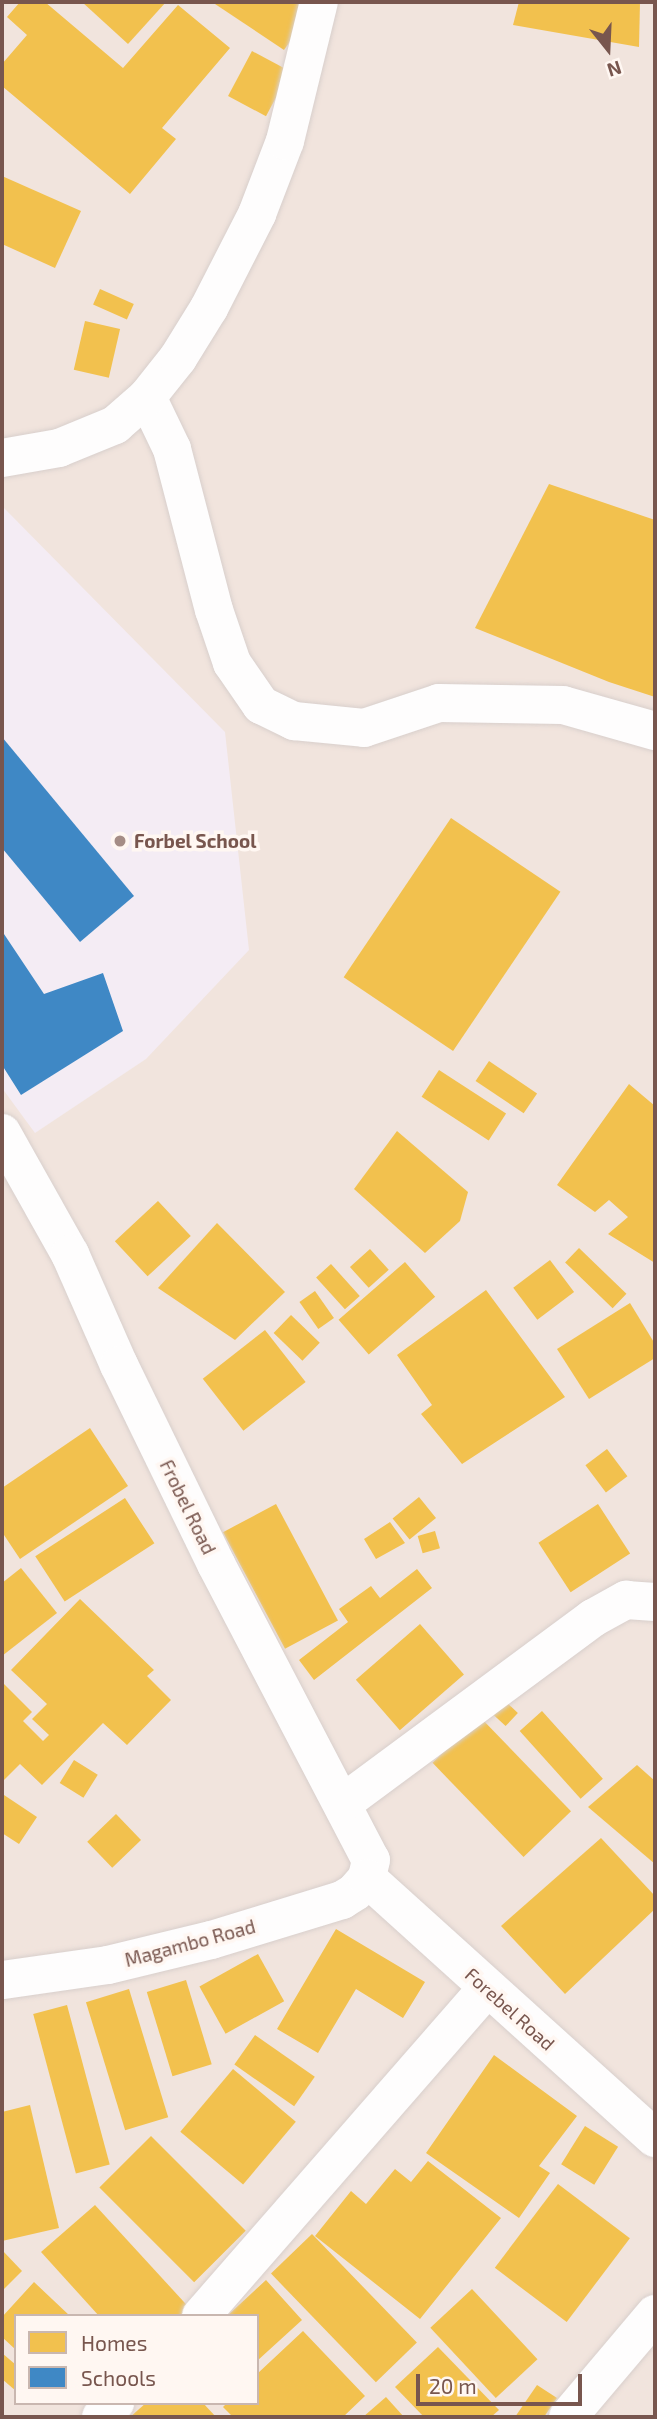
<!DOCTYPE html>
<style>
body{margin:0}
#map{position:relative;width:657px;height:2419px;overflow:hidden;background:#f8f3ef;font-family:"Exo 2",sans-serif}
div>[style]{position:absolute}
.residential>*{inset:0;background:#f1e4dd}
.education>*{inset:0;background:#f4ecf4}
.homes>*{inset:0;background:#f2c14e;transform-origin:0 0}
.schools>*{inset:0;background:#3f88c5}
.roads{filter:drop-shadow(0 0 2px #d8cfcc) drop-shadow(0 0 2px #d8cfcc)}
.minor>*{height:38px;margin:-19px;padding:0 19px;transform-origin:19px;border-radius:19px;background:#fefdfd}
.dots>*{width:19px;height:19px;translate:-50% -50%;box-sizing:border-box;border:4px solid #fff7f2;border-radius:50%}
span{translate:-50% -50%;white-space:nowrap;text-align:center;line-height:1.15;-webkit-text-stroke:7px #fff7f2;paint-order:stroke}
.poi-label{font-size:19px;color:#78564e;font-weight:700}
.left{translate:0 -50%;text-align:left}
.street-label{font-size:19px;color:#78564e}
.frame{position:absolute;inset:0;border:4px solid #78564e;pointer-events:none}
.legend{position:absolute;left:14px;top:2314px;width:245px;height:91px;box-sizing:border-box;background:#fff7f2;border:2px solid #c9b7b0;margin:0;padding:9px 12px;list-style:none;font-size:21px;color:#78564e}
.legend li{display:flex;align-items:center;gap:14px;height:35px}
.legend b{width:35px;border:2px solid #c9b7b0}
.north{position:absolute;left:573px;top:14px;width:70px;height:70px;-webkit-text-stroke:5px #fff7f2;paint-order:stroke;rotate:162deg;font-size:19px;font-weight:700;line-height:28px;text-align:center;color:#78564e}
.north::after{content:'';display:block;margin:auto;width:24px;height:32px;background:#78564e;clip-path:polygon(50% 0,100% 100%,50% 72%,0 100%)}
.scale{position:absolute;left:416px;top:2374px;width:166px;height:32px;box-sizing:border-box;border:4px solid #78564e;border-top:0;padding-left:9px;font-size:21px;line-height:24px;white-space:nowrap;color:#78564e;-webkit-text-stroke:5px #fff7f2;paint-order:stroke}
</style>
<div id="map">
<div class="residential">
<i style="clip-path:polygon(evenodd,2px 2px,655px 2px,655px 2417px,2px 2417px,2px 2px,16px 2316px,257px 2316px,257px 2403px,16px 2403px,16px 2316px)"></i>
</div>
<div class="education">
<i style="clip-path:polygon(2px 506px,225px 732px,249px 950px,146px 1059px,35px 1133px,2px 1088px)"></i>
</div>
<div class="homes">
<i style="clip-path:polygon(20px 2px,45px 2px,123px 68px,178px 5px,230px 48px,162px 128px,176px 139px,130px 194px,2px 86px,2px 64px,27px 35px,7px 17px)"></i>
<i style="clip-path:polygon(82px 2px,166px 2px,128px 44px)"></i>
<i style="clip-path:polygon(212px 2px,318px 2px,284px 50px)"></i>
<i style="clip-path:polygon(519px 2px,640px 2px,639px 47px,513px 25px)"></i>
<i style="left:252px;top:51px;width:43px;height:51px;rotate:28deg"></i>
<i style="clip-path:polygon(2px 176px,81px 211px,55px 268px,2px 244px)"></i>
<i style="left:100px;top:289px;width:37px;height:17px;rotate:24deg"></i>
<i style="left:85px;top:321px;width:36px;height:50px;rotate:13deg"></i>
<i style="clip-path:polygon(549px 484px,655px 520px,655px 697px,609px 682px,475px 628px)"></i>
<i style="left:451px;top:818px;width:132px;height:192px;rotate:34deg"></i>
<i style="left:489px;top:1061px;width:58px;height:24px;rotate:34deg"></i>
<i style="left:439px;top:1070px;width:80px;height:32px;rotate:33deg"></i>
<i style="clip-path:polygon(629px 1084px,655px 1106px,655px 1263px,608px 1234px,628px 1217px,609px 1200px,595px 1212px,557px 1185px)"></i>
<i style="clip-path:polygon(397px 1131px,468px 1192px,460px 1221px,425px 1253px,354px 1189px)"></i>
<i style="left:158px;top:1201px;width:48px;height:59px;rotate:47deg"></i>
<i style="clip-path:polygon(217px 1223px,285px 1292px,235px 1340px,158px 1288px)"></i>
<i style="left:579px;top:1248px;width:66px;height:20px;rotate:44deg"></i>
<i style="left:370px;top:1249px;width:28px;height:27px;rotate:48deg"></i>
<i style="left:550px;top:1260px;width:40px;height:46px;rotate:53deg"></i>
<i style="left:405px;top:1262px;width:46px;height:88px;rotate:49deg"></i>
<i style="left:331px;top:1264px;width:43px;height:20px;rotate:48deg"></i>
<i style="clip-path:polygon(486px 1290px,565px 1397px,462px 1464px,421px 1414px,432px 1405px,397px 1355px)"></i>
<i style="left:315px;top:1291px;width:33px;height:19px;rotate:55deg"></i>
<i style="clip-path:polygon(630px 1303px,655px 1344px,655px 1358px,589px 1399px,557px 1349px)"></i>
<i style="left:291px;top:1315px;width:40px;height:25px;rotate:44deg"></i>
<i style="left:265px;top:1330px;width:66px;height:79px;rotate:52deg"></i>
<i style="clip-path:polygon(90px 1428px,128px 1486px,20px 1559px,2px 1532px,2px 1488px)"></i>
<i style="left:607px;top:1449px;width:34px;height:27px;rotate:53deg"></i>
<i style="left:419px;top:1497px;width:27px;height:34px;rotate:51deg"></i>
<i style="left:125px;top:1498px;width:54px;height:107px;rotate:57deg"></i>
<i style="left:276px;top:1504px;width:132px;height:60px;rotate:62deg"></i>
<i style="left:598px;top:1504px;width:59px;height:71px;rotate:57deg"></i>
<i style="clip-path:polygon(390px 1522px,405px 1543px,376px 1559px,364px 1539px)"></i>
<i style="left:435px;top:1531px;width:18px;height:18px;rotate:74deg"></i>
<i style="clip-path:polygon(21px 1568px,57px 1613px,2px 1656px,2px 1583px)"></i>
<i style="clip-path:polygon(417px 1569px,432px 1588px,314px 1680px,299px 1660px,348px 1622px,339px 1609px,371px 1586px,380px 1598px)"></i>
<i style="clip-path:polygon(80px 1599px,154px 1670px,147px 1676px,171px 1700px,127px 1745px,103px 1723px,42px 1785px,20px 1764px,2px 1782px,2px 1682px,32px 1712px,23px 1721px,43px 1741px,49px 1735px,32px 1719px,47px 1704px,11px 1670px)"></i>
<i style="left:420px;top:1624px;width:67px;height:85px;rotate:49deg"></i>
<i style="left:504px;top:1700px;width:19px;height:18px;rotate:43deg"></i>
<i style="left:542px;top:1711px;width:91px;height:30px;rotate:48deg"></i>
<i style="left:480px;top:1717px;width:131px;height:66px;rotate:46deg"></i>
<i style="left:74px;top:1760px;width:28px;height:27px;rotate:32deg"></i>
<i style="clip-path:polygon(637px 1765px,655px 1781px,655px 1864px,588px 1807px)"></i>
<i style="clip-path:polygon(4px 1795px,37px 1817px,19px 1844px,2px 1833px)"></i>
<i style="left:116px;top:1814px;width:36px;height:40px;rotate:46deg"></i>
<i style="clip-path:polygon(601px 1838px,655px 1896px,655px 1909px,565px 1994px,501px 1926px)"></i>
<i style="clip-path:polygon(336px 1929px,425px 1982px,403px 2018px,356px 1989px,318px 2053px,277px 2029px)"></i>
<i style="left:258px;top:1954px;width:54px;height:67px;rotate:61deg"></i>
<i style="left:186px;top:1980px;width:88px;height:41px;rotate:73deg"></i>
<i style="left:129px;top:1989px;width:134px;height:45px;rotate:73deg"></i>
<i style="left:67px;top:2005px;width:165px;height:35px;rotate:75deg"></i>
<i style="left:255px;top:2035px;width:73px;height:36px;rotate:35deg"></i>
<i style="clip-path:polygon(494px 2055px,577px 2116px,539px 2166px,550px 2173px,519px 2218px,426px 2153px)"></i>
<i style="left:233px;top:2069px;width:82px;height:82px;rotate:40deg"></i>
<i style="clip-path:polygon(30px 2105px,59px 2228px,2px 2241px,2px 2112px)"></i>
<i style="left:585px;top:2126px;width:39px;height:45px;rotate:32deg"></i>
<i style="left:151px;top:2136px;width:134px;height:73px;rotate:45deg"></i>
<i style="clip-path:polygon(428px 2161px,501px 2218px,420px 2319px,315px 2236px,351px 2191px,366px 2204px,395px 2169px,411px 2182px)"></i>
<i style="left:558px;top:2184px;width:90px;height:105px;rotate:37deg"></i>
<i style="clip-path:polygon(95px 2205px,195px 2314px,193px 2316px,99px 2316px,41px 2252px)"></i>
<i style="left:312px;top:2234px;width:151px;height:57px;rotate:46deg"></i>
<i style="clip-path:polygon(2px 2250px,22px 2271px,2px 2291px)"></i>
<i style="clip-path:polygon(266px 2280px,302px 2320px,257px 2361px,257px 2316px,227px 2316px)"></i>
<i style="clip-path:polygon(34px 2282px,70px 2316px,16px 2316px,16px 2350px,2px 2337px,2px 2317px)"></i>
<i style="left:472px;top:2289px;width:96px;height:57px;rotate:47deg"></i>
<i style="clip-path:polygon(303px 2331px,365px 2396px,343px 2417px,233px 2417px,223px 2407px,227px 2403px,257px 2403px,257px 2374px)"></i>
<i style="clip-path:polygon(438px 2347px,499px 2410px,491px 2417px,424px 2417px,395px 2387px)"></i>
<i style="clip-path:polygon(2px 2353px,16px 2365px,16px 2391px,2px 2379px)"></i>
<i style="clip-path:polygon(537px 2385px,557px 2398px,544px 2417px,515px 2417px)"></i>
<i style="clip-path:polygon(386px 2397px,404px 2417px,363px 2417px)"></i>
<i style="clip-path:polygon(146px 2403px,203px 2403px,216px 2417px,130px 2417px)"></i>
</div>
<div class="schools">
<i style="clip-path:polygon(2px 737px,134px 896px,80px 942px,2px 848px)"></i>
<i style="clip-path:polygon(2px 931px,44px 994px,103px 973px,123px 1031px,21px 1095px,2px 1065px)"></i>
</div>
<div class="roads">
<div class="minor">
<i style="left:147px;top:397px;width:58px;rotate:64.3deg"></i>
<i style="left:172px;top:449px;width:166px;rotate:75.4deg"></i>
<i style="left:214px;top:610px;width:56px;rotate:71.2deg"></i>
<i style="left:232px;top:663px;width:51px;rotate:55.4deg"></i>
<i style="left:261px;top:705px;width:37px;rotate:26deg"></i>
<i style="left:294px;top:721px;width:70px;rotate:5.7deg"></i>
<i style="left:364px;top:728px;width:79px;rotate:-18.4deg"></i>
<i style="left:439px;top:703px;width:124px;rotate:0.9deg"></i>
<i style="left:563px;top:705px;width:96px;rotate:15.8deg"></i>
<i style="left:2px;top:458px;width:58px;rotate:-10deg"></i>
<i style="left:59px;top:448px;width:61px;rotate:-22.3deg"></i>
<i style="left:115px;top:425px;width:43px;rotate:-41.2deg"></i>
<i style="left:147px;top:397px;width:50px;rotate:-51.5deg"></i>
<i style="left:178px;top:358px;width:59px;rotate:-58.2deg"></i>
<i style="left:209px;top:308px;width:106px;rotate:-62.9deg"></i>
<i style="left:257px;top:214px;width:78px;rotate:-69deg"></i>
<i style="left:285px;top:141px;width:143px;rotate:-76.3deg"></i>
<i style="left:2px;top:1133px;width:139px;rotate:60.7deg"></i>
<i style="left:70px;top:1254px;width:121px;rotate:66.2deg"></i>
<i style="left:119px;top:1365px;width:221px;rotate:64deg"></i>
<i style="left:216px;top:1564px;width:334px;rotate:62.4deg"></i>
<i style="left:371px;top:1860px;width:18px;rotate:103deg"></i>
<i style="left:367px;top:1878px;width:18px;rotate:131deg"></i>
<i style="left:355px;top:1892px;width:15px;rotate:148deg"></i>
<i style="left:342px;top:1900px;width:137px;rotate:163deg"></i>
<i style="left:211px;top:1940px;width:106px;rotate:166.4deg"></i>
<i style="left:108px;top:1965px;width:107px;rotate:171.9deg"></i>
<i style="left:343px;top:1803px;width:311px;rotate:-36.5deg"></i>
<i style="left:593px;top:1618px;width:38px;rotate:-29deg"></i>
<i style="left:626px;top:1600px;width:29px;rotate:4deg"></i>
<i style="left:367px;top:1878px;width:388px;rotate:42.1deg"></i>
<i style="left:201px;top:2316px;width:435px;rotate:-48.9deg"></i>
<i style="left:101px;top:2417px;width:20px;rotate:-45deg"></i>
<i style="left:568px;top:2417px;width:135px;rotate:-49.8deg"></i>
</div>
</div>
<div class="dots">
<i style="left:120px;top:841px;background:#a58d86"></i>
</div>
<div class="poi-label">
<span class="left" style="left:134px;top:841px">Forbel School</span>
</div>
<div class="street-label">
<span style="left:188px;top:1507px;rotate:64deg">Frobel Road</span>
<span style="left:190px;top:1943px;rotate:-15deg">Magambo Road</span>
<span style="left:510px;top:2009px;rotate:42deg">Forebel Road</span>
</div>
<div class="frame"></div>
<ul class="legend">
<li><b style="height:19px;background:#f2c14e"></b>Homes</li>
<li><b style="height:19px;background:#3f88c5"></b>Schools</li>
</ul>
<div class="north">N</div>
<div class="scale">20 m</div>
</div>
